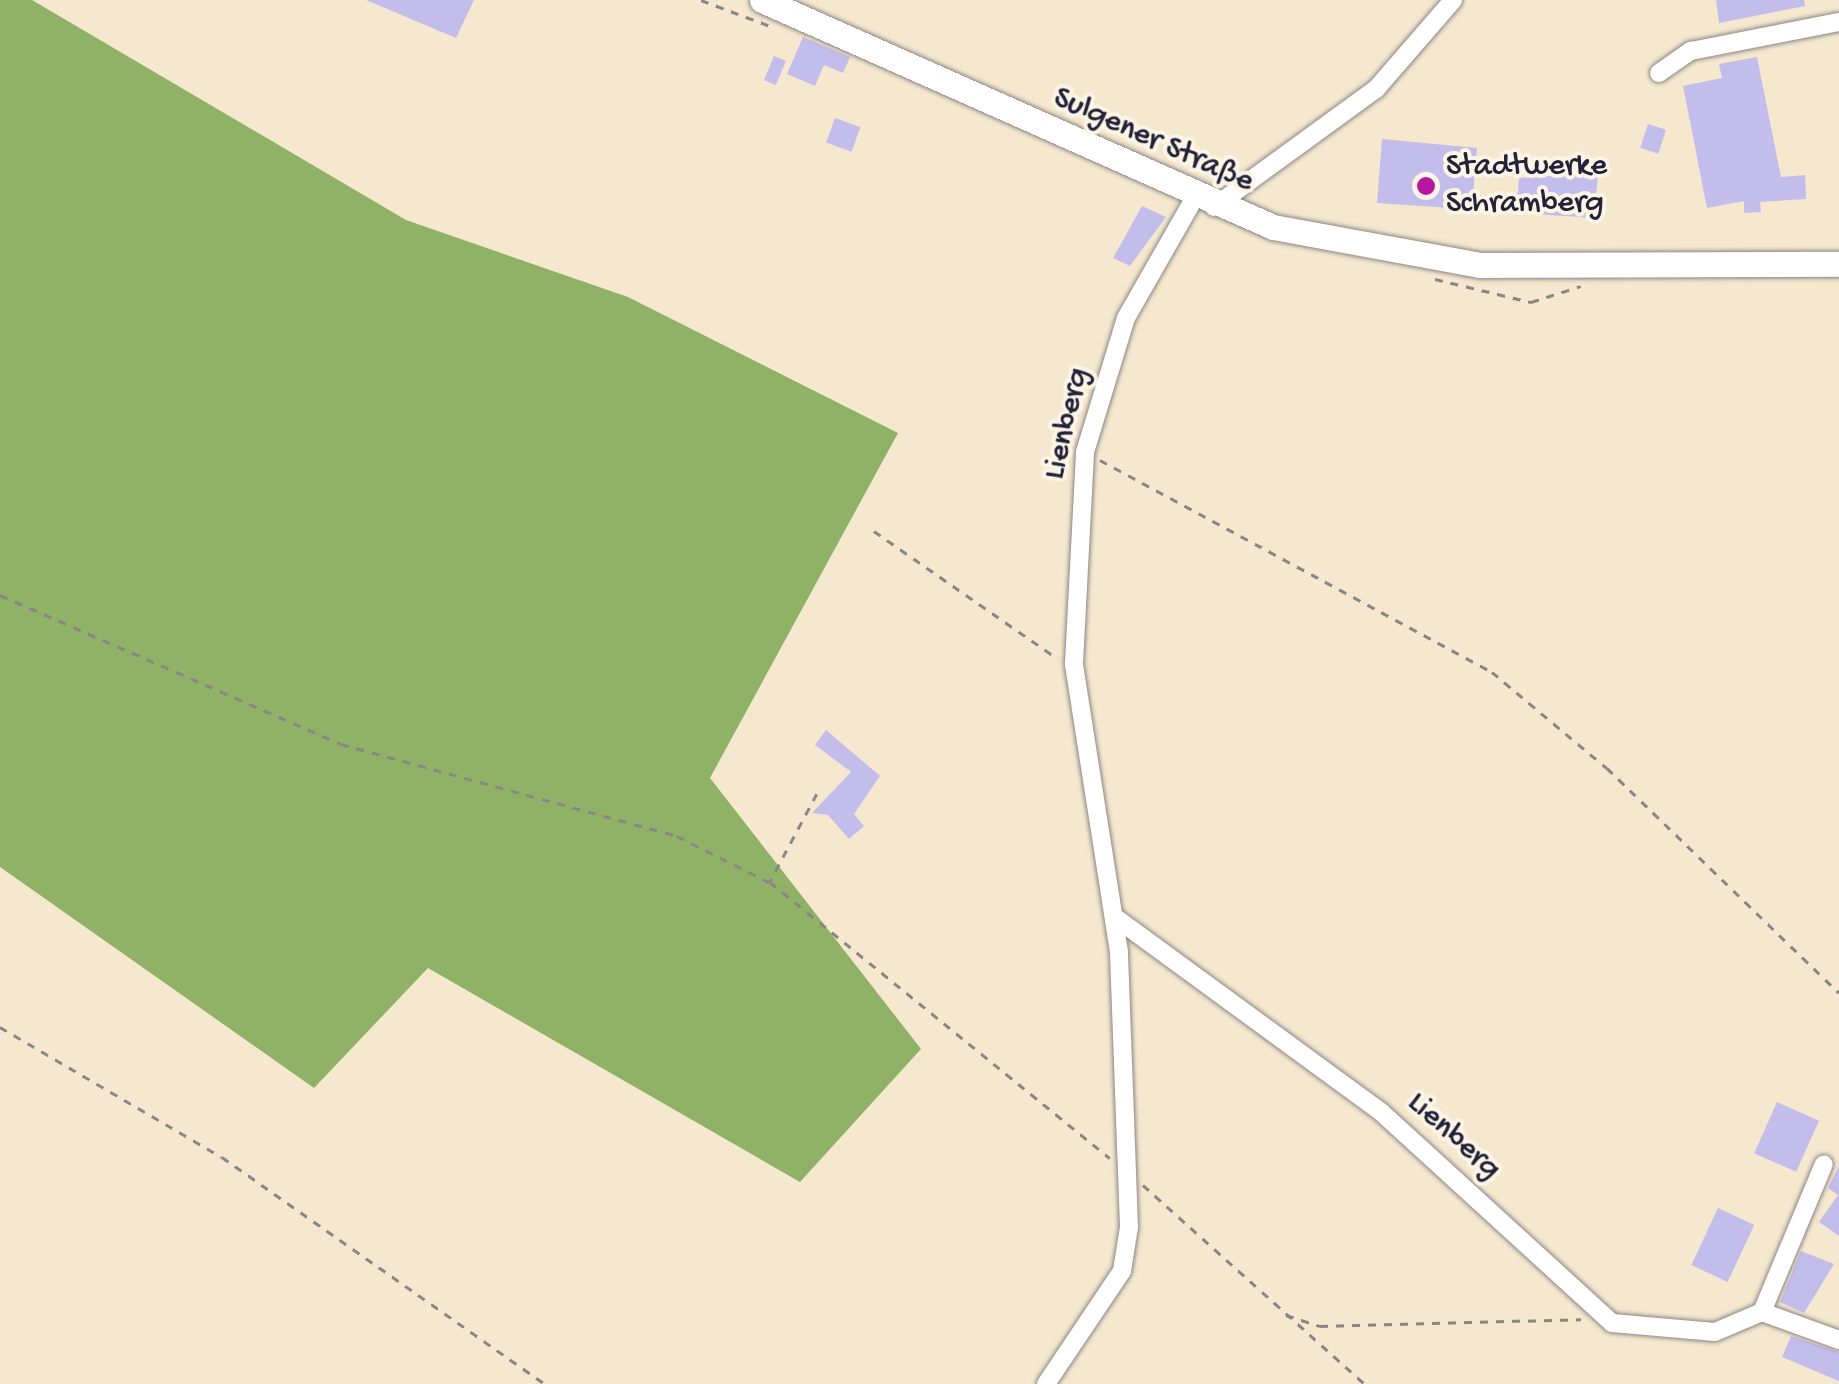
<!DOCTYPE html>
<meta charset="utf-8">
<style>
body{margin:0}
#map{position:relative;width:1839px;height:1384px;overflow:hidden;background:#f5e8cf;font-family:"Gochi Hand",sans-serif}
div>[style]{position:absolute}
.forest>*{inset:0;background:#90b267}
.building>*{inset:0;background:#c3bdeb;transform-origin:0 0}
.path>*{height:2.5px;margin-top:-1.25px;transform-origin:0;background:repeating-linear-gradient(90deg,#8c8585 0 8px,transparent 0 16px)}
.roads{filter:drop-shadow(0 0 2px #8c8585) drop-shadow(0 0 2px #8c8585)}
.street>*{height:18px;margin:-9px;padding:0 9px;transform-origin:9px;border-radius:9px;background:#fff}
.secondary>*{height:25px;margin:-12.5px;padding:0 12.5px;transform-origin:12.5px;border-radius:12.5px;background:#fff}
.dots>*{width:28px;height:28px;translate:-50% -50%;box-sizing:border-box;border:5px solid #fcf5e5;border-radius:50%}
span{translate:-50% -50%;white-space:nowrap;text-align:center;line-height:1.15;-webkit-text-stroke:8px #fcf5e5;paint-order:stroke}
.street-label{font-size:32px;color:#22223b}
.poi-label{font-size:32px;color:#22223b}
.left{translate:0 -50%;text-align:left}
</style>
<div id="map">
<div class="forest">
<i style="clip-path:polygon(0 0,32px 0,406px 220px,628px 297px,898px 433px,710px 778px,921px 1049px,800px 1182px,428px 968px,314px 1088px,0 867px)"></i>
</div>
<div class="building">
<i style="clip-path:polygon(366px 0,474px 0,456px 38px)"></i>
<i style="clip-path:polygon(1716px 0,1804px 0,1805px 6px,1719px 23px)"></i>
<i style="clip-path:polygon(803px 37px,850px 57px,843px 73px,824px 65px,815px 86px,787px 74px)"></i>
<i style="left:774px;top:56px;width:13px;height:26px;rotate:23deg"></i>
<i style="clip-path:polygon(1757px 57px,1781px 177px,1805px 175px,1806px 199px,1760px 202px,1761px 212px,1744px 213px,1744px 201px,1707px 208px,1683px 86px,1722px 78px,1719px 64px)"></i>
<i style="left:835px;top:118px;width:27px;height:26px;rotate:20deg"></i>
<i style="left:1648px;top:124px;width:19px;height:25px;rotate:18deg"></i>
<i style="clip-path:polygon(1382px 139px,1477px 148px,1473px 196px,1518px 193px,1519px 178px,1598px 173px,1594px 218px,1377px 203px)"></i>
<i style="clip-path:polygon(1142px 206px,1166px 217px,1130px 266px,1113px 258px)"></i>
<i style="clip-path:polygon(826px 730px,880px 776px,854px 814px,864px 826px,849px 839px,828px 815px,812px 813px,851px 772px,815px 745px)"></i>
<i style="left:1777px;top:1102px;width:46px;height:56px;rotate:24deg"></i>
<i style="clip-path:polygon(1839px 1166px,1839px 1236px,1819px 1222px,1838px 1195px,1828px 1188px)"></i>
<i style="left:1718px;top:1208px;width:40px;height:63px;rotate:25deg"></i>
<i style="clip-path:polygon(1801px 1251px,1834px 1264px,1804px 1313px,1780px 1302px)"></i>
<i style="clip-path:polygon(1791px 1336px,1839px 1352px,1839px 1381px,1782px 1357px)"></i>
</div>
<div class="path">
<i style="left:701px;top:0;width:74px;rotate:20.6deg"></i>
<i style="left:1435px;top:279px;width:99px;rotate:13.5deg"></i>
<i style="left:1531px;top:302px;width:52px;rotate:-17.7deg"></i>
<i style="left:1100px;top:460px;width:446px;rotate:28.4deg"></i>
<i style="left:1492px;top:672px;width:150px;rotate:39.9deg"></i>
<i style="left:1607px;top:768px;width:323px;rotate:44.1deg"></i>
<i style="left:874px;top:531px;width:224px;rotate:34.8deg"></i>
<i style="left:0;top:595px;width:372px;rotate:23.6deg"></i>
<i style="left:341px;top:744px;width:348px;rotate:15.3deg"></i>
<i style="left:677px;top:836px;width:103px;rotate:26.6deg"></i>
<i style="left:817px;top:794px;width:100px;rotate:118.1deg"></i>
<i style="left:770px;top:882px;width:438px;rotate:39.1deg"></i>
<i style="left:0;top:1027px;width:257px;rotate:30.4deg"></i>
<i style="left:222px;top:1157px;width:395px;rotate:35.1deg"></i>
<i style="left:1143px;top:1185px;width:298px;rotate:41.9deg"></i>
<i style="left:1286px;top:1315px;width:36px;rotate:18deg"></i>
<i style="left:1320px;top:1326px;width:261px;rotate:-1.5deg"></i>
</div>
<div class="roads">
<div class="street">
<i style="left:1659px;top:73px;width:39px;rotate:-35deg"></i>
<i style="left:1691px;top:51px;width:151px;rotate:-11.1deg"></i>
<i style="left:1214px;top:207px;width:200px;rotate:-36.1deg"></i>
<i style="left:1376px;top:89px;width:118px;rotate:-49.1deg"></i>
<i style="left:1116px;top:918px;width:328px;rotate:36.2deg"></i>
<i style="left:1381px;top:1112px;width:313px;rotate:42.4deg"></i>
<i style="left:1612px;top:1323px;width:103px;rotate:5deg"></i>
<i style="left:1715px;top:1332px;width:51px;rotate:-23.1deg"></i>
<i style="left:1762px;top:1312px;width:82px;rotate:20deg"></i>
<i style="left:1762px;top:1312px;width:160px;rotate:-67.3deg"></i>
<i style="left:1046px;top:1384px;width:136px;rotate:-56.1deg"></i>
<i style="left:1122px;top:1271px;width:45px;rotate:-81deg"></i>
<i style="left:1129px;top:1227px;width:275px;rotate:-92.1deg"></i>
<i style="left:1119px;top:952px;width:292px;rotate:-98.9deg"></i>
<i style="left:1074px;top:663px;width:211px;rotate:-87deg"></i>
<i style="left:1085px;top:452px;width:140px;rotate:-73deg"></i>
<i style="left:1126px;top:318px;width:137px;rotate:-60.3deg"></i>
</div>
<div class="secondary">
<i style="left:762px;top:0;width:559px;rotate:23.95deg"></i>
<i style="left:1273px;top:227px;width:210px;rotate:10.4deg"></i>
<i style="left:1480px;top:265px;width:359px;rotate:-0.2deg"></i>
</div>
</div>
<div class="dots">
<i style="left:1426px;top:186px;background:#b5179e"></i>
</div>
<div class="street-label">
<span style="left:1153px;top:141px;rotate:24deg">Sulgener Straße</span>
<span style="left:1068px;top:424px;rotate:-77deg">Lienberg</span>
<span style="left:1453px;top:1137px;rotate:42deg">Lienberg</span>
</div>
<div class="poi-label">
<span class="left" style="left:1446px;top:186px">Stadtwerke<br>Schramberg</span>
</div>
</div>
